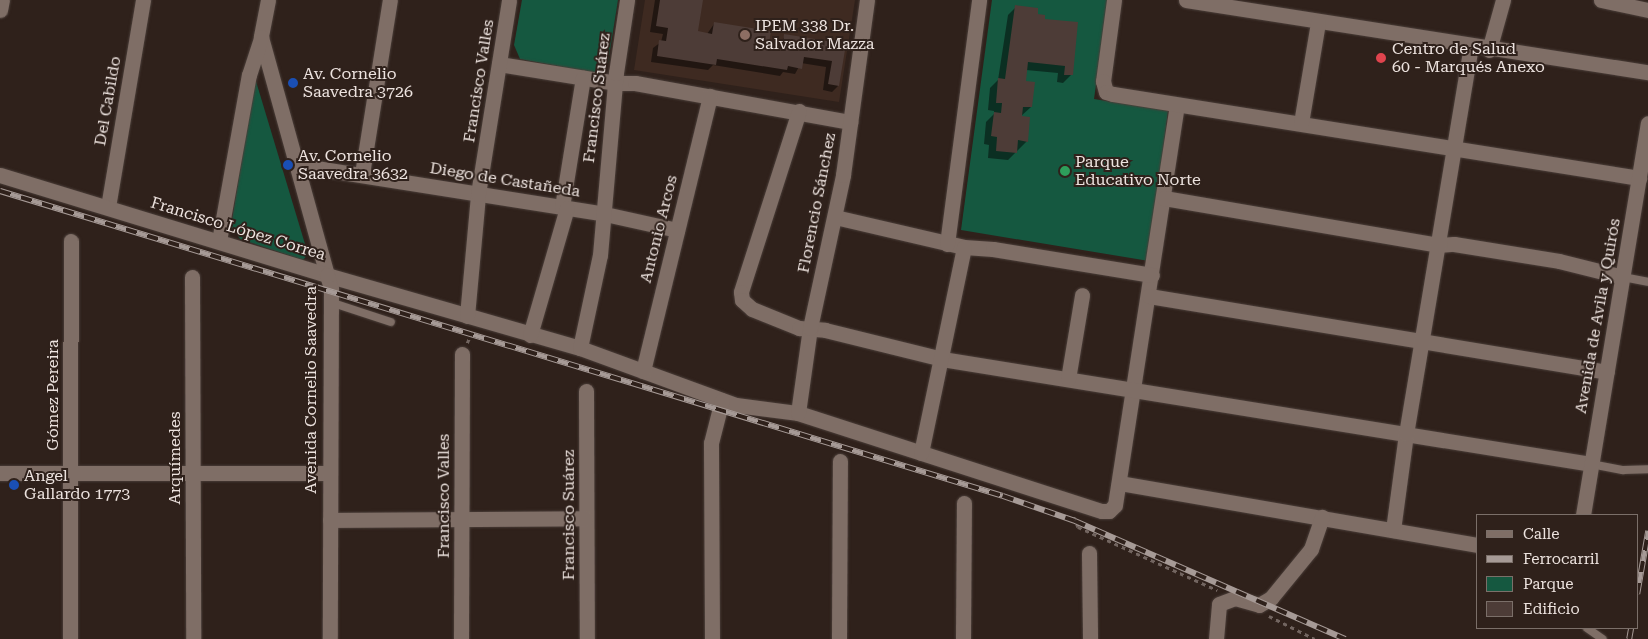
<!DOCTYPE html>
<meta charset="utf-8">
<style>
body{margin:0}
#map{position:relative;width:1648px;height:639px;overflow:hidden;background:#2f211b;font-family:"Roboto Serif",serif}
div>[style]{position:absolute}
.built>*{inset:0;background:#3e2a21}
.green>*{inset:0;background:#155840}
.shadow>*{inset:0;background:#0007}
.building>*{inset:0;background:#4d3c37}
.path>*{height:2.5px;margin-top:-1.25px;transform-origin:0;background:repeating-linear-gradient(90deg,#726560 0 4px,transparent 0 8px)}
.roads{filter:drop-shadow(0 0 1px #4a3e39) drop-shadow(0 0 1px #4a3e39)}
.lane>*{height:8px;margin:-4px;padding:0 4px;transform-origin:4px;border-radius:4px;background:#7f6e66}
.street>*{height:15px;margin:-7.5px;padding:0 7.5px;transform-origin:7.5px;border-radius:7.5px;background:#7f6e66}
.secondary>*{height:15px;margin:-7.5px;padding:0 7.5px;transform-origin:7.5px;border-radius:7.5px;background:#7f6e66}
.rail>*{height:5.5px;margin-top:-2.75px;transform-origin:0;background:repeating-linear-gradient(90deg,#2f211b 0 11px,#a69a96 0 22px);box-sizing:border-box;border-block:1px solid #a69a96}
.dots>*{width:14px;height:14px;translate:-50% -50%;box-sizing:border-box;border:2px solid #2f211b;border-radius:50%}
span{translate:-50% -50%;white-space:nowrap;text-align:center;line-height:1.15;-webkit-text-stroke:4px #2f211b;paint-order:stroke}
.poi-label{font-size:16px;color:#ede3df}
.left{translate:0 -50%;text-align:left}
.street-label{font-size:16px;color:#ede3df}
.legend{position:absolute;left:1476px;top:514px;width:162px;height:115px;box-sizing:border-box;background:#2f211b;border:1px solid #7b6f69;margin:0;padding:6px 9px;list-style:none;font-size:15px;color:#ede3df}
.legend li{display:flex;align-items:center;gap:10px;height:25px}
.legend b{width:25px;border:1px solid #7b6f69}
</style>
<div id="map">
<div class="built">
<i style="clip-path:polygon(645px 0,855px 0,839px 102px,634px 70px)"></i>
</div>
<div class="green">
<i style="clip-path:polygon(522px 0,618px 0,608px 63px,595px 73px,520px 59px,514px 45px)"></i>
<i style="clip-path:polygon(992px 0,1108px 0,1094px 99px,1168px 111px,1149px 261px,961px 230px)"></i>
<i style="clip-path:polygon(255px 78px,308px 254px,303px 260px,240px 239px,231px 226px)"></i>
</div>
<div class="shadow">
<i style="clip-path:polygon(655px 0,702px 0,696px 32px,707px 34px,714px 24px,768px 44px,778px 45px,785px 36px,845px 45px,838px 86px,832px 92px,823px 90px,826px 67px,801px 63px,795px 74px,783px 72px,780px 76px,713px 65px,708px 70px,651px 62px,653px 48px,661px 42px,663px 34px,650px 32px)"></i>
<i style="clip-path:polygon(1016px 7px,1043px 20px,1071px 75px,1063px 83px,1057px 82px,1058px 73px,1026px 70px,1025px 82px,1031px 107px,1020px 117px,1027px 141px,1008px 160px,988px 158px,989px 145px,984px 144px,986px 122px,994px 114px,994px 111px,988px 110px,990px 88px,998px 80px,1008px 15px)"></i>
</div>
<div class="building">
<i style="clip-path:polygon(660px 0,703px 0,698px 31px,712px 34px,714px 22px,771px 31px,769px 43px,783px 45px,784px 34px,846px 44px,839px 86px,828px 84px,832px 61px,804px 57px,802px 69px,788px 66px,787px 70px,717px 59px,716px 65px,657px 56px,659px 40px,666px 41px,668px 28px,656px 26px)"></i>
<i style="clip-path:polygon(1015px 5px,1038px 8px,1038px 14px,1045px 15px,1045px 19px,1078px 22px,1073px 75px,1064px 75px,1065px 66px,1028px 62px,1026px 81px,1035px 82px,1032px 107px,1023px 107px,1022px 116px,1030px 117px,1028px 142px,1018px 140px,1017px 153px,996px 151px,997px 137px,991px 136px,994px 112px,1001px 113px,1002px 103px,996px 103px,998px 78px,1005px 79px)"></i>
</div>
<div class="path">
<i style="left:467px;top:343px;width:14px;rotate:-65deg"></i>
<i style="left:1074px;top:517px;width:11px;rotate:68deg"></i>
<i style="left:1078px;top:527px;width:153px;rotate:24.4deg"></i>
<i style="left:1269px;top:616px;width:51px;rotate:26.6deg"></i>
</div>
<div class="roads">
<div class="lane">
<i style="left:1623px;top:277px;width:25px;rotate:11deg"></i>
<i style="left:330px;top:302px;width:64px;rotate:18.2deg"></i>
<i style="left:1591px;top:464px;width:33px;rotate:11deg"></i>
<i style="left:1623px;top:470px;width:25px;rotate:-2deg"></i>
<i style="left:1587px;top:628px;width:19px;rotate:35deg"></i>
</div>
<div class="street">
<i style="left:268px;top:0;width:38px;rotate:101deg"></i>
<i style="left:261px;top:37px;width:247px;rotate:74.5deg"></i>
<i style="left:327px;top:275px;width:263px;rotate:16.1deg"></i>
<i style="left:580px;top:348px;width:166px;rotate:20.1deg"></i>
<i style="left:736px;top:405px;width:63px;rotate:7.4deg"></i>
<i style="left:798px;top:413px;width:319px;rotate:17.9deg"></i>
<i style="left:1102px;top:511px;width:7px"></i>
<i style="left:1109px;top:511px;width:8px;rotate:-45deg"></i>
<i style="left:1115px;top:505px;width:405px;rotate:-81.2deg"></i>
<i style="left:1114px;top:0;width:82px;rotate:97.7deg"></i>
<i style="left:1103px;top:81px;width:11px;rotate:75deg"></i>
<i style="left:1106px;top:92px;width:7px;rotate:16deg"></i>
<i style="left:1113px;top:94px;width:533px;rotate:9.07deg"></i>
<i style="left:1186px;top:0;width:468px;rotate:8.9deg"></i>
<i style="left:1601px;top:0;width:48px;rotate:12deg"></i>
<i style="left:0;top:10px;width:10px;rotate:-79deg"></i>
<i style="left:1489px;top:50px;width:52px;rotate:-74.4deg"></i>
<i style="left:499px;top:64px;width:119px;rotate:9.2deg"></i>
<i style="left:616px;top:83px;width:19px"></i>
<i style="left:635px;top:83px;width:219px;rotate:10.3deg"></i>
<i style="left:799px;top:111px;width:190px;rotate:107.8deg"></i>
<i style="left:741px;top:292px;width:8px;rotate:83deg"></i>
<i style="left:742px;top:300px;width:13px;rotate:42deg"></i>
<i style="left:752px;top:309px;width:51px;rotate:22deg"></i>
<i style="left:799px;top:328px;width:26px;rotate:4deg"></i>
<i style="left:825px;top:330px;width:121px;rotate:13.9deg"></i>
<i style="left:942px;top:359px;width:657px;rotate:9.19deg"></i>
<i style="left:1301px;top:123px;width:102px;rotate:-80.4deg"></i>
<i style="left:297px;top:165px;width:312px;rotate:9deg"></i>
<i style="left:605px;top:214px;width:74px;rotate:12.5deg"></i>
<i style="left:362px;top:174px;width:176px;rotate:-80.9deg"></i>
<i style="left:1164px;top:198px;width:278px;rotate:9.7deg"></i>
<i style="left:1438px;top:245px;width:16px;rotate:-4deg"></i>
<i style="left:1454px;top:244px;width:106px;rotate:9.2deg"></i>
<i style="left:1559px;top:261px;width:66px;rotate:14deg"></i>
<i style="left:108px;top:207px;width:210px;rotate:-80.4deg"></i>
<i style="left:562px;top:207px;width:131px;rotate:-80.8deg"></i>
<i style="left:835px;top:217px;width:132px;rotate:13.1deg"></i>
<i style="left:964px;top:247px;width:29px;rotate:4deg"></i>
<i style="left:993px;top:249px;width:161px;rotate:9.3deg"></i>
<i style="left:219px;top:241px;width:169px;rotate:-79.8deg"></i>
<i style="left:249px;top:75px;width:40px;rotate:-72deg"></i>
<i style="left:947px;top:244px;width:246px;rotate:-82.5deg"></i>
<i style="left:192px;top:277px;width:362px;rotate:89.8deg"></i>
<i style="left:1149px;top:296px;width:464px;rotate:9.4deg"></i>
<i style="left:467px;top:316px;width:122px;rotate:-84.8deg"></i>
<i style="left:478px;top:194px;width:196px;rotate:-80.9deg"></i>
<i style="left:530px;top:335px;width:132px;rotate:-73.8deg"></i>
<i style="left:580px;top:348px;width:95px;rotate:-77.9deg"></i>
<i style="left:600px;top:255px;width:183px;rotate:-85deg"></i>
<i style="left:616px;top:73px;width:74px;rotate:-81.4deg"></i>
<i style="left:643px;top:371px;width:283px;rotate:-76.3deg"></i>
<i style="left:1068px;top:379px;width:85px;rotate:-80.5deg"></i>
<i style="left:586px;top:391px;width:248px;rotate:89.8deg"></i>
<i style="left:798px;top:413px;width:86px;rotate:-82deg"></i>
<i style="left:810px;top:328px;width:157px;rotate:-77.8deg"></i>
<i style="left:843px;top:175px;width:177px;rotate:-82.2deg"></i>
<i style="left:921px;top:453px;width:210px;rotate:-78.2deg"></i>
<i style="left:0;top:473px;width:329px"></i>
<i style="left:1119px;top:483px;width:363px;rotate:9.8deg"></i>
<i style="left:1583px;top:515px;width:397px;rotate:-80.6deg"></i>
<i style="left:330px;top:520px;width:256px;rotate:-0.4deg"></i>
<i style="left:1393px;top:530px;width:97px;rotate:-82.3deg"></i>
<i style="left:1406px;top:434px;width:392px;rotate:-80.5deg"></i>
<i style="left:1089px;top:553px;width:86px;rotate:89.3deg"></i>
<i style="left:70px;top:639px;width:398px;rotate:-89.9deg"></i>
<i style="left:461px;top:639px;width:285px;rotate:-89.8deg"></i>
<i style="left:712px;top:639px;width:196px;rotate:-90.3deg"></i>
<i style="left:711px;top:443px;width:44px;rotate:-75.7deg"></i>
<i style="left:839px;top:639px;width:178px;rotate:-89.7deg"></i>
<i style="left:963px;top:639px;width:136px;rotate:-89.6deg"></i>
<i style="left:1216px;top:639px;width:35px;rotate:-85deg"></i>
<i style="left:1219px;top:604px;width:17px;rotate:-21deg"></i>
<i style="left:1235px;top:598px;width:25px;rotate:16deg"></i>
<i style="left:1259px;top:605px;width:14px;rotate:-30deg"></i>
<i style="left:1271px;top:598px;width:63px;rotate:-50.8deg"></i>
<i style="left:1311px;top:549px;width:34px;rotate:-71deg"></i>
</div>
<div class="secondary">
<i style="left:0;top:175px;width:342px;rotate:17deg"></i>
<i style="left:327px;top:275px;width:14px;rotate:73deg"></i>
<i style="left:331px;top:288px;width:351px;rotate:90.2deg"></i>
</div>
</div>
<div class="rail">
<i style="left:0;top:191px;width:1048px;rotate:16.91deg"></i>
<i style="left:1003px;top:496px;width:76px;rotate:19.1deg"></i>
<i style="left:1075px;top:521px;width:295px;rotate:23.6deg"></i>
<i style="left:1637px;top:594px;width:64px;rotate:-80.1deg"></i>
<i style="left:1629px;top:639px;width:11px;rotate:-80deg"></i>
</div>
<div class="dots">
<i style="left:745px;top:35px;background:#8d6e63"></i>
<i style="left:1381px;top:58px;background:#e0444e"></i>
<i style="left:293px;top:83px;background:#1a4fb4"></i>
<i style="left:288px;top:165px;background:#1a4fb4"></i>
<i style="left:1065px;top:171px;background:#2e9e5b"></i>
<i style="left:14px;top:485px;background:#1a4fb4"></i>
</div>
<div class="poi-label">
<span class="left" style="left:755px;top:35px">IPEM 338 Dr.<br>Salvador Mazza</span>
<span class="left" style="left:1392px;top:58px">Centro de Salud<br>60 - Marqués Anexo</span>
<span class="left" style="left:303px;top:83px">Av. Cornelio<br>Saavedra 3726</span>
<span class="left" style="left:298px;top:165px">Av. Cornelio<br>Saavedra 3632</span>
<span class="left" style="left:1075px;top:171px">Parque<br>Educativo Norte</span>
<span class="left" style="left:24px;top:485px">Angel<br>Gallardo 1773</span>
</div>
<div class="street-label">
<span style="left:479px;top:81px;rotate:-81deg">Francisco Valles</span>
<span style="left:597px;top:98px;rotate:-83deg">Francisco Suárez</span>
<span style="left:108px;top:101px;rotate:-80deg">Del Cabildo</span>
<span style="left:505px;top:180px;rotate:9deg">Diego de Castañeda</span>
<span style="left:817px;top:203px;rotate:-79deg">Florencio Sánchez</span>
<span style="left:238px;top:229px;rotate:17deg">Francisco López Correa</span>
<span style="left:659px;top:229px;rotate:-76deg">Antonio Arcos</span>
<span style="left:1598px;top:316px;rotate:-80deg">Avenida de Avila y Quirós</span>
<span style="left:311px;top:390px;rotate:-90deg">Avenida Cornelio Saavedra</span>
<span style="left:53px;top:395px;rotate:-90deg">Gómez Pereira</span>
<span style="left:175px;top:458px;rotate:-90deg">Arquímedes</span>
<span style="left:444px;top:496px;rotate:-90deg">Francisco Valles</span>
<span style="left:569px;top:515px;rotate:-90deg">Francisco Suárez</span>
</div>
<ul class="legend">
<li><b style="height:6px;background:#7f6e66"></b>Calle</li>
<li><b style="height:6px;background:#a69a96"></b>Ferrocarril</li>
<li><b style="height:14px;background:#155840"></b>Parque</li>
<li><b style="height:14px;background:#4d3c37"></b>Edificio</li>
</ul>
</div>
